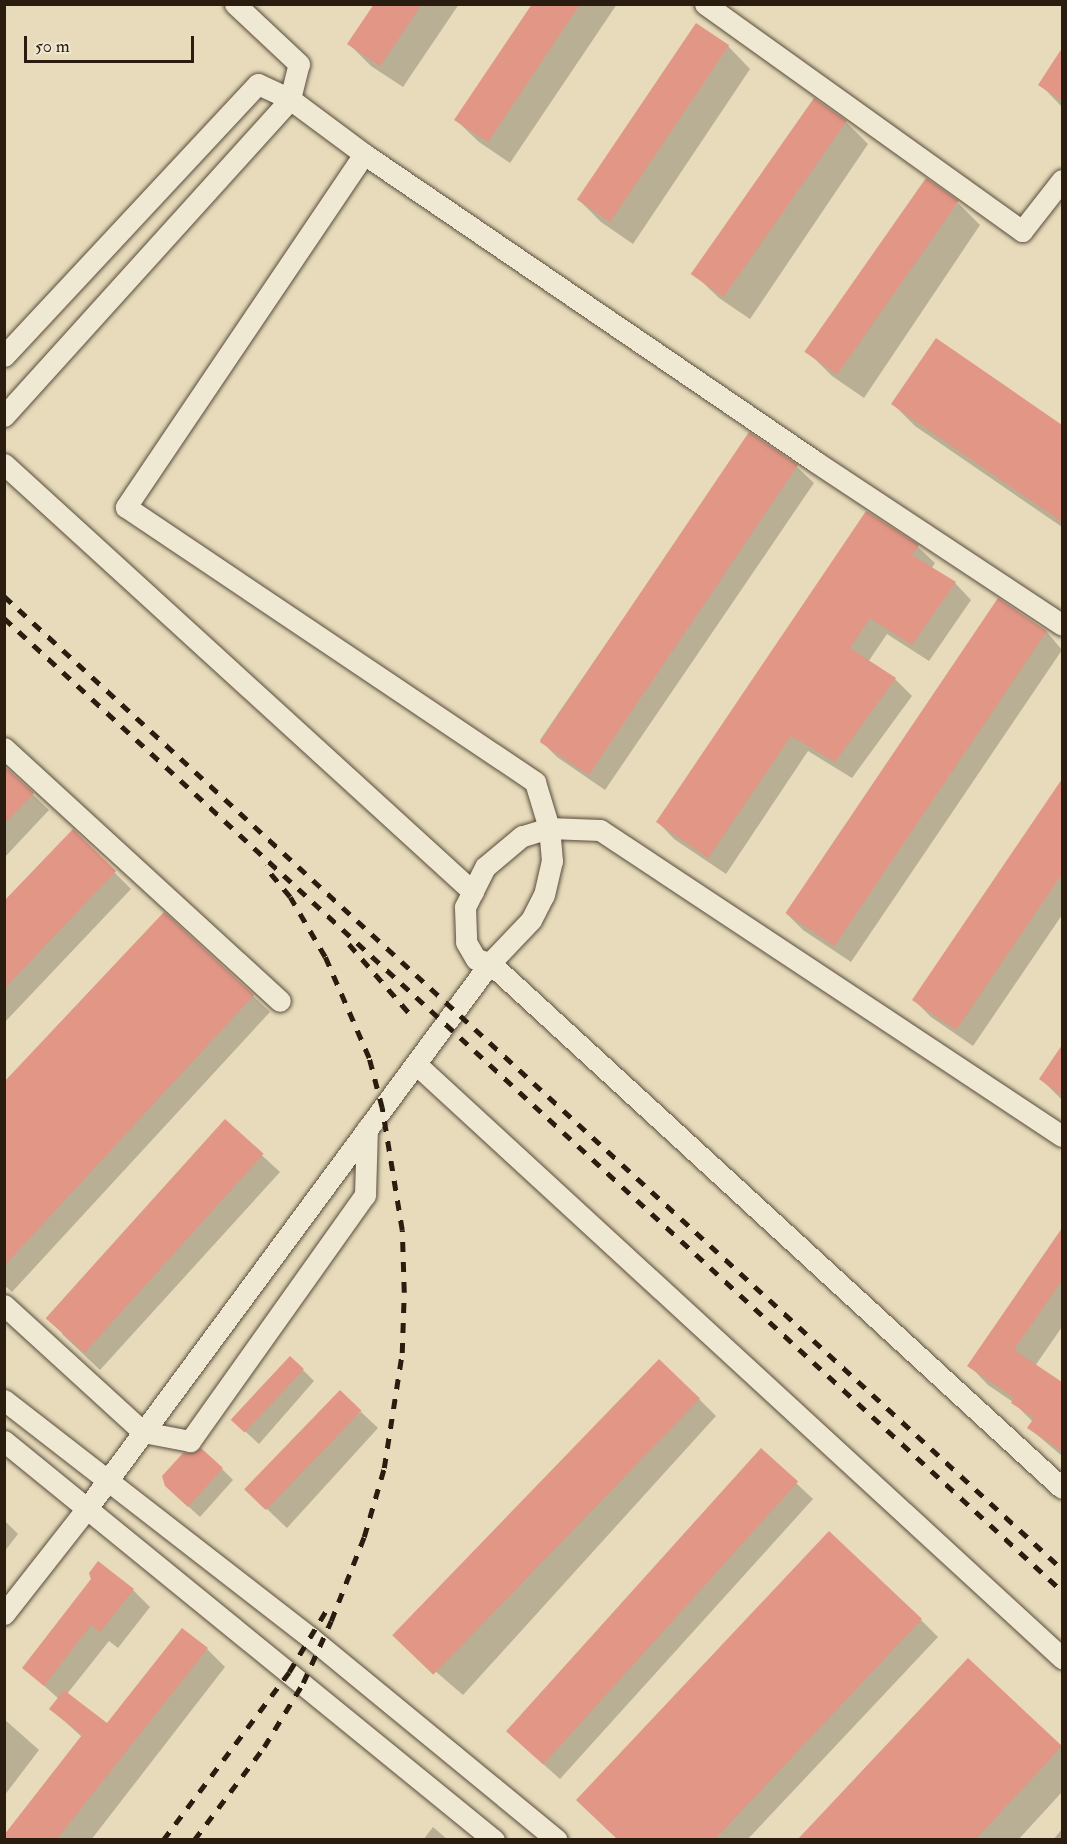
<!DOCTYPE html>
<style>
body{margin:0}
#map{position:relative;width:1067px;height:1844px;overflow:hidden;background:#e7dbbb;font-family:"IM FELL Double Pica",serif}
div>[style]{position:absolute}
.shadow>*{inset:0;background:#0003}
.building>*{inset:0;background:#e19686;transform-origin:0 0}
.roads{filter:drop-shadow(0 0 2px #594c3b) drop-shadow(0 0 2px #594c3b)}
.street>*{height:21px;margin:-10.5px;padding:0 10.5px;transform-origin:10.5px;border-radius:10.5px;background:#efe8d3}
.rail>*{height:4.5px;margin-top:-2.25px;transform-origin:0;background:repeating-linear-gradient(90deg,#2a1d10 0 10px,transparent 0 20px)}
span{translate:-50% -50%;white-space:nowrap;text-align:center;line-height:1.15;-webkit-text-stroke:4.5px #efe8d3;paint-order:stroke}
.frame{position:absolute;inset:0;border:6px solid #2a1d10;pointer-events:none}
.scale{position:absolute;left:24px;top:36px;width:170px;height:27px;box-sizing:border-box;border:3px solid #2a1d10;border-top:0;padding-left:8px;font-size:18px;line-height:21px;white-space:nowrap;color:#2a1d10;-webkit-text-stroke:4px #efe8d3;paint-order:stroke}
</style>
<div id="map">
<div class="shadow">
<i style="clip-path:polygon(376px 4px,459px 4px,403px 87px,371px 66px,349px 44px)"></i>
<i style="clip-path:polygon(534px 4px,617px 4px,510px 163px,479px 142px,456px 120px)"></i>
<i style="clip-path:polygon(728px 46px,750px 69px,633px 244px,601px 222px,579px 200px)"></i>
<i style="clip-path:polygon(1062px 51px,1062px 107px,1040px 84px)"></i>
<i style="clip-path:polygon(846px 122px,868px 144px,750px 319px,719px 298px,696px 276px)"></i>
<i style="clip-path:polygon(958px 203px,980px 225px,864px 398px,832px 376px,810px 354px)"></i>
<i style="clip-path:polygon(936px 340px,1062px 427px,1062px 527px,915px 426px,893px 404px)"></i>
<i style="clip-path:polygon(750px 434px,797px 467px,814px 483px,605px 790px,557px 757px,540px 740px)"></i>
<i style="clip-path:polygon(867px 513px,918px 547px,935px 563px,931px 569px,955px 583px,971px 600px,929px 661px,887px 634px,868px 662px,895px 679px,912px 696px,852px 778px,808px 751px,726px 874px,674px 839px,658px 822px)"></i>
<i style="clip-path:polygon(998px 600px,1047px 632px,1062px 650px,851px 962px,803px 930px,786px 913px)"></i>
<i style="clip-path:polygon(4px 767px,49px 810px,4px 858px)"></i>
<i style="clip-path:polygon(1062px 782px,1062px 915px,973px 1046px,931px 1017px,914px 1000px)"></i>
<i style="clip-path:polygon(73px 831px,131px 889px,4px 1023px,4px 903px)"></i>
<i style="clip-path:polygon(253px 996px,270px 1012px,12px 1292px,4px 1285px,4px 1084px)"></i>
<i style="clip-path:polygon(1062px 1047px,1062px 1100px,1041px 1079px)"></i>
<i style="clip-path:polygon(225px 1121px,280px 1172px,100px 1370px,62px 1334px)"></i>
<i style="clip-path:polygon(1062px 1231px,1062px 1327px,1035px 1366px,1062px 1384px,1062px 1456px,1029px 1428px,1033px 1422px,1013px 1402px,988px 1385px,969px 1365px)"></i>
<i style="clip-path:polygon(303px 1370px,314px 1381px,259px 1444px,235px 1422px)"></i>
<i style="clip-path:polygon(699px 1399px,716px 1416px,463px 1695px,406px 1646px)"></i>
<i style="clip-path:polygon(361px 1412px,378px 1428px,287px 1528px,249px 1492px)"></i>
<i style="clip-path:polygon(761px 1450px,813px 1499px,560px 1779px,524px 1747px)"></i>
<i style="clip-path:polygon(222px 1469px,233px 1480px,200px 1517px,178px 1497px)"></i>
<i style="clip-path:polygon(4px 1520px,18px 1534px,4px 1552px)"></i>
<i style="clip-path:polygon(133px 1590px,150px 1607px,118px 1648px,109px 1641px,67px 1694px,107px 1726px,207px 1649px,225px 1667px,91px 1840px,4px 1840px,82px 1737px,51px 1709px,59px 1699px,24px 1668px)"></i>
<i style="clip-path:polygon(921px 1620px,938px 1637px,747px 1840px,619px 1840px,595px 1817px)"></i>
<i style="clip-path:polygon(968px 1660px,1062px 1748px,1062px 1792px,1018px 1840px,800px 1840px)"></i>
<i style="clip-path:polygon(4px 1719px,39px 1750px,4px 1796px)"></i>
<i style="clip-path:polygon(433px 1827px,448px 1840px,423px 1840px)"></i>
<i style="clip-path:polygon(1062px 1829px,1062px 1840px,1053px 1840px)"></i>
</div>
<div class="building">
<i style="clip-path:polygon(374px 4px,422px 4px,380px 66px,347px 44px)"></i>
<i style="clip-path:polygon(532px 4px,580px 4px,488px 142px,454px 120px)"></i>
<i style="left:696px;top:23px;width:40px;height:213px;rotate:34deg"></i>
<i style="clip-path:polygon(1062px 48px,1062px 101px,1038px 85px)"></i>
<i style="left:814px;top:98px;width:40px;height:215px;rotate:35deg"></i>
<i style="left:926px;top:178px;width:40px;height:212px;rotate:35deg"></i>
<i style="clip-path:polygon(936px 338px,1062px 425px,1062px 522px,891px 404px)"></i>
<i style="left:749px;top:432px;width:59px;height:374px;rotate:34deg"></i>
<i style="clip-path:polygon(866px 511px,919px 545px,912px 555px,956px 582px,912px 645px,870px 618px,850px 648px,896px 678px,835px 762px,791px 736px,708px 858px,656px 822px)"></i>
<i style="left:998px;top:598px;width:59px;height:380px;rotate:34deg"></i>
<i style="clip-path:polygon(4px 766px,34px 793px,4px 824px)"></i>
<i style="clip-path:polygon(1062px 779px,1062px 874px,956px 1030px,912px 1000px)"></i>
<i style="clip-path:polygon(73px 829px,116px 871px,4px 989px,4px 901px)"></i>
<i style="clip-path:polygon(164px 912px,254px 995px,4px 1266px,4px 1082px)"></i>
<i style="clip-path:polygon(1062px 1045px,1062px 1096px,1039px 1079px)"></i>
<i style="left:225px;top:1119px;width:52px;height:268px;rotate:42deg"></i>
<i style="clip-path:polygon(1062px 1228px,1062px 1280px,1014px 1350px,1062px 1382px,1062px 1451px,1027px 1428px,1034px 1418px,1011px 1403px,1014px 1398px,967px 1366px)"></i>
<i style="left:290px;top:1356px;width:19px;height:87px;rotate:43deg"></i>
<i style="left:659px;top:1359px;width:57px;height:384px;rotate:44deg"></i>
<i style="left:340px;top:1390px;width:30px;height:138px;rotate:44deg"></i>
<i style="clip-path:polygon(201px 1448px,223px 1468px,188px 1507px,165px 1486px,162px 1476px,183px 1453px,194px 1453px)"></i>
<i style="left:761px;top:1448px;width:50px;height:381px;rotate:42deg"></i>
<i style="clip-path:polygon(829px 1531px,922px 1619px,715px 1839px,617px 1839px,576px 1800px)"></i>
<i style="clip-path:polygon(98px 1561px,134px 1589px,100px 1632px,91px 1625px,44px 1686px,22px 1668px,91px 1579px,89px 1573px)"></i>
<i style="clip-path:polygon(182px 1628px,208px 1648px,57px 1839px,4px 1839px,4px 1835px,82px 1735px,49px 1709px,64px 1690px,107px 1723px)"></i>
<i style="clip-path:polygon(968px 1658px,1062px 1746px,976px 1839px,798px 1839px)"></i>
</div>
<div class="roads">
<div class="street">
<i style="left:705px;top:4px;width:390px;rotate:35.6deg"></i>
<i style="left:1022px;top:231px;width:65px;rotate:-51.9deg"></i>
<i style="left:364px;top:154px;width:547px;rotate:34.27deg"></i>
<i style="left:816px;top:462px;width:295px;rotate:33.5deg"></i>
<i style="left:4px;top:356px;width:372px;rotate:-47deg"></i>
<i style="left:258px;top:84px;width:35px;rotate:25deg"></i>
<i style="left:290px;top:99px;width:36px;rotate:-76deg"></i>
<i style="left:299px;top:64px;width:88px;rotate:-136.8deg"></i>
<i style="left:4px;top:416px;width:427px;rotate:-47.9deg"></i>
<i style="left:290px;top:99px;width:92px;rotate:36.6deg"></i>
<i style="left:364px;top:154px;width:426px;rotate:124deg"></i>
<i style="left:126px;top:507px;width:493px;rotate:33.9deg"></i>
<i style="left:535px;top:782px;width:48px;rotate:73.1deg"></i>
<i style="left:549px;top:828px;width:51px;rotate:2.2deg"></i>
<i style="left:600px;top:830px;width:554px;rotate:33.52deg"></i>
<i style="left:4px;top:464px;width:635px;rotate:42.38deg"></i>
<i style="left:4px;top:748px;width:374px;rotate:42.5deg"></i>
<i style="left:416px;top:1064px;width:878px;rotate:42.6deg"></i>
<i style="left:4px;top:1305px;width:188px;rotate:42.4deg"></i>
<i style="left:143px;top:1432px;width:48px;rotate:10.8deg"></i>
<i style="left:190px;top:1441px;width:302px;rotate:-54.6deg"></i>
<i style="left:365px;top:1195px;width:66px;rotate:-88.3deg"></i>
<i style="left:4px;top:1400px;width:388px;rotate:37.8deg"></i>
<i style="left:311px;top:1638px;width:318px;rotate:39.4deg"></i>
<i style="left:4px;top:1441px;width:632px;rotate:39.16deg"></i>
<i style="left:4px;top:1614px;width:136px;rotate:-51.9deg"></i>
<i style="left:88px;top:1507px;width:676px;rotate:-53.54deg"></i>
<i style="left:490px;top:963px;width:59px;rotate:-46.4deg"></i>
<i style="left:531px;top:920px;width:28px;rotate:-63deg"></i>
<i style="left:544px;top:895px;width:35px;rotate:-77deg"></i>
<i style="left:552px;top:861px;width:33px;rotate:-95deg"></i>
<i style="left:549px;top:828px;width:28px;rotate:163deg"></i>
<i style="left:522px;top:836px;width:48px;rotate:140deg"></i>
<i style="left:485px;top:867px;width:45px;rotate:116.6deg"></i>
<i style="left:465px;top:907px;width:35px;rotate:88deg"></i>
<i style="left:466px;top:942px;width:20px;rotate:60deg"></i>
<i style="left:476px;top:959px;width:15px;rotate:16deg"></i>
<i style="left:490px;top:963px;width:776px;rotate:42.55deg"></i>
</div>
</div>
<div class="rail">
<i style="left:4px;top:596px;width:1437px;rotate:42.6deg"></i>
<i style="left:4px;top:618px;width:1437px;rotate:42.6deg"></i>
<i style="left:349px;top:944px;width:93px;rotate:48.9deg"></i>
<i style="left:163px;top:1840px;width:210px;rotate:-53.1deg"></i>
<i style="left:289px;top:1672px;width:74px;rotate:-58.9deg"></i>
<i style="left:194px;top:1840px;width:116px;rotate:-53deg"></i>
<i style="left:264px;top:1747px;width:75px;rotate:-58.6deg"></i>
<i style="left:303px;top:1683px;width:68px;rotate:-65.7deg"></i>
<i style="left:331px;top:1621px;width:90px;rotate:-68.6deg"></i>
<i style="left:364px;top:1537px;width:72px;rotate:-73.8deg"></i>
<i style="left:384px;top:1468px;width:116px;rotate:-81.1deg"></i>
<i style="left:402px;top:1353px;width:61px;rotate:-88.1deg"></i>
<i style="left:404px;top:1292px;width:62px;rotate:-91.8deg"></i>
<i style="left:402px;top:1230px;width:124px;rotate:-99.3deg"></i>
<i style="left:382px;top:1108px;width:52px;rotate:-104.6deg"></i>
<i style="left:369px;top:1058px;width:110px;rotate:-113.5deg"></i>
<i style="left:325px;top:957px;width:69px;rotate:-120.3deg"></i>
<i style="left:290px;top:897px;width:40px;rotate:-130deg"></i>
</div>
<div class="frame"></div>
<div class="scale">50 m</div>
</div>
